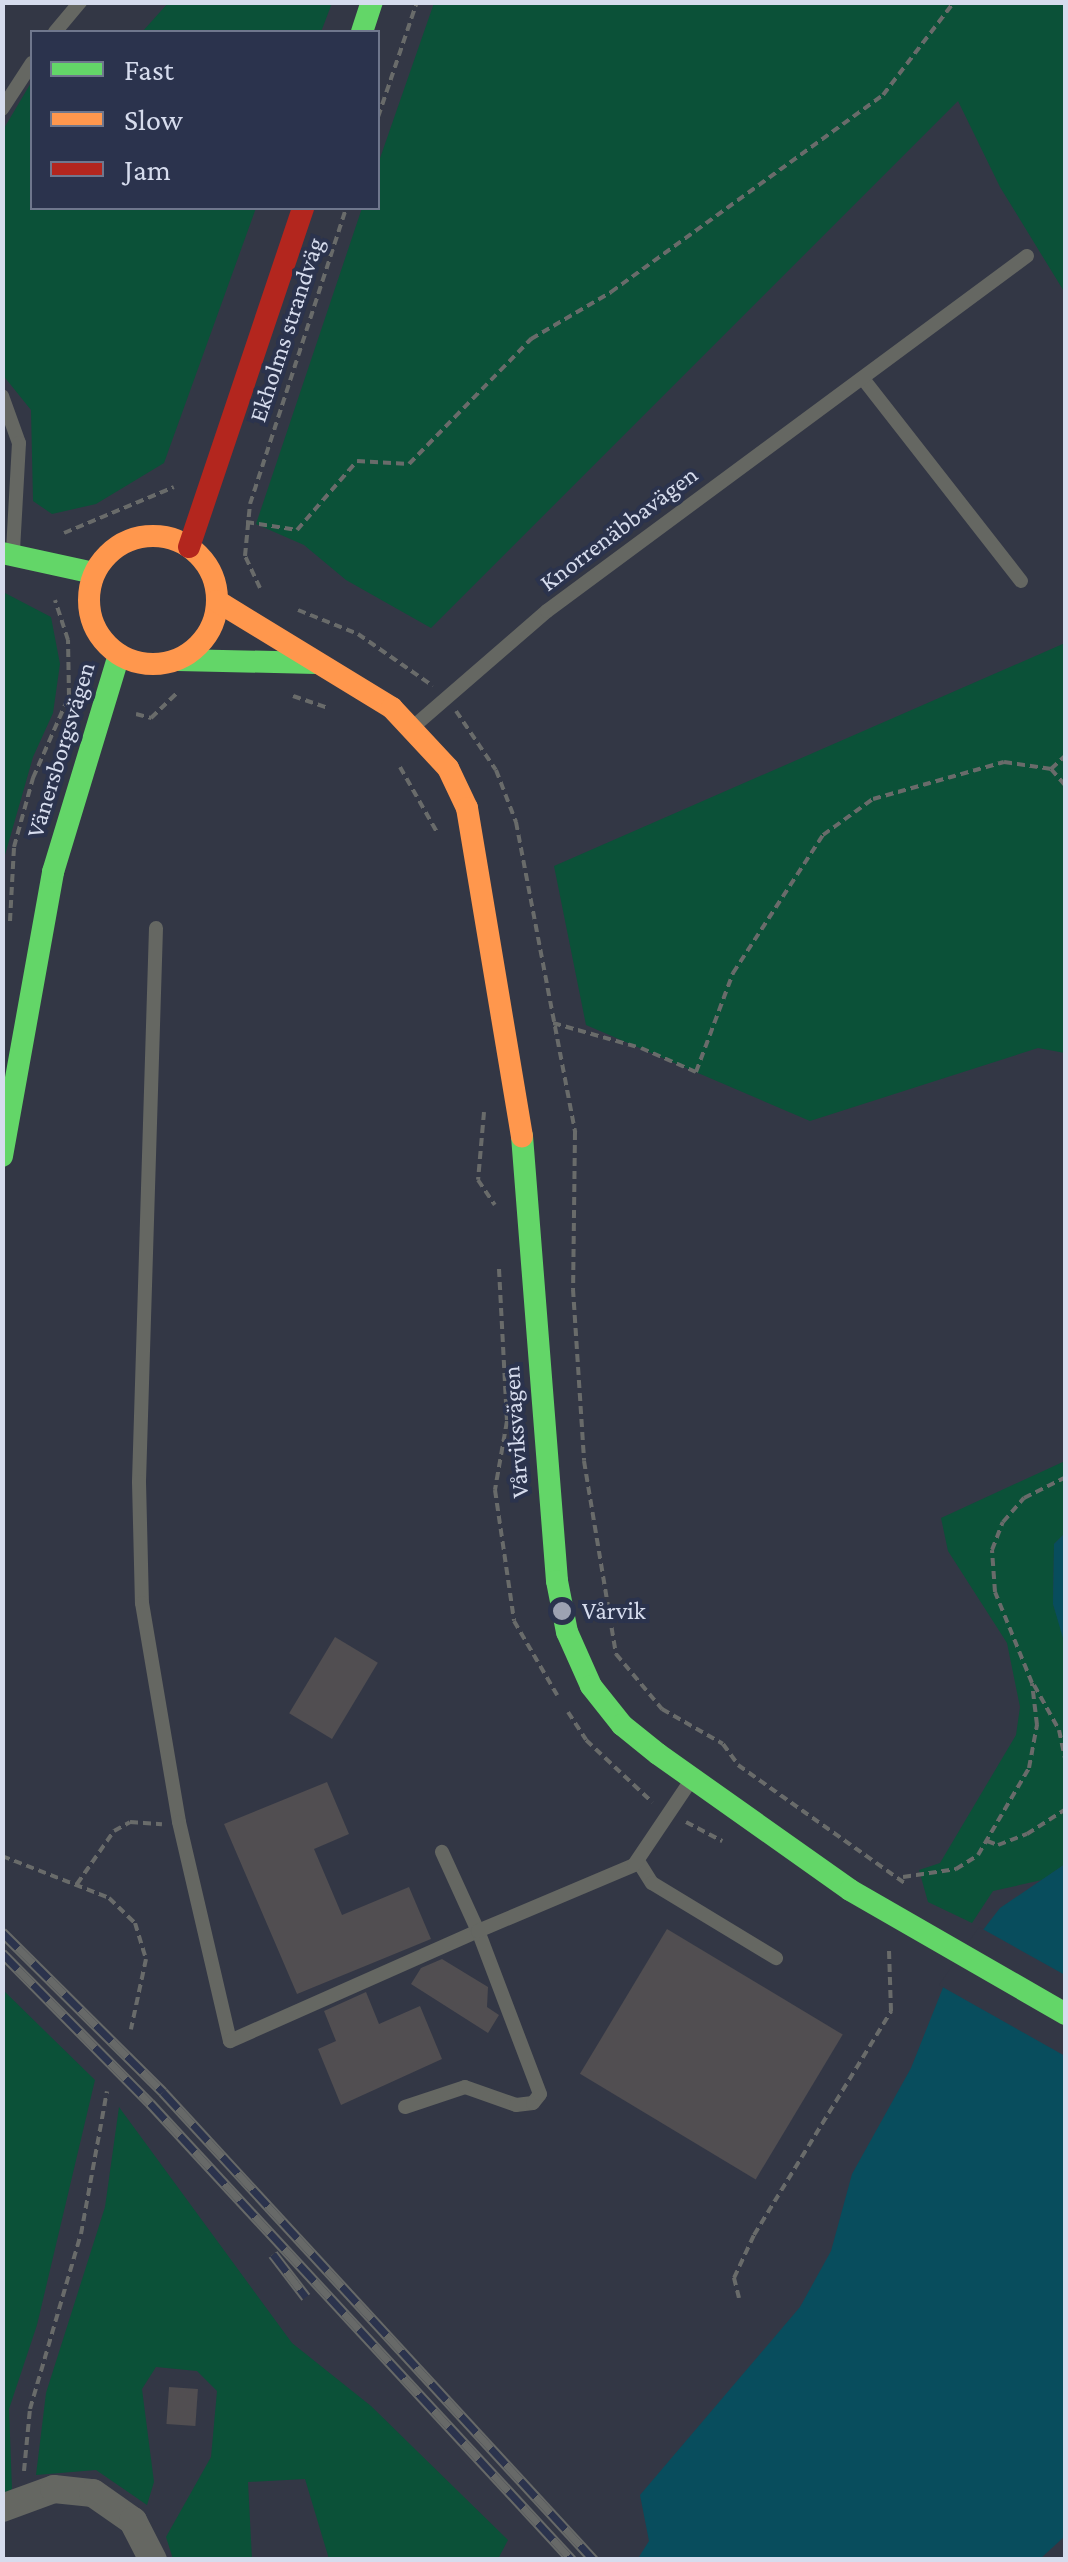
<!DOCTYPE html>
<meta charset="utf-8">
<style>
body{margin:0}
#map{position:relative;width:1068px;height:2562px;overflow:hidden;background:#333745;font-family:"Crimson Pro",serif}
div>[style]{position:absolute}
.green>*{inset:0;background:#0b5138}
.water>*{inset:0;background:#084d5d}
.pier>*{inset:0;background:#333745}
.building>*{inset:0;background:#514e51;transform-origin:0 0}
.path>*{height:4px;margin-top:-2px;transform-origin:0;background:repeating-linear-gradient(90deg,#696b6a 0 8px,transparent 0 13px)}
.lane>*{height:14px;margin:-7px;padding:0 7px;transform-origin:7px;border-radius:7px;background:#656762}
.street>*{height:28px;margin:-14px;padding:0 14px;transform-origin:14px;border-radius:14px;background:#656762}
.fast>*{height:22px;margin:-11px;padding:0 11px;transform-origin:11px;border-radius:11px;background:#63d668}
.slow>*{height:22px;margin:-11px;padding:0 11px;transform-origin:11px;border-radius:11px;background:#ff974d}
.slow>.ring{margin:-11px;padding:0;box-sizing:content-box;background:none;border:22px solid #ff974d;border-radius:50%}
.jam>*{height:22px;margin:-11px;padding:0 11px;transform-origin:11px;border-radius:11px;background:#b3261e}
.rail>*{height:11px;margin-top:-5.5px;transform-origin:0;background:repeating-linear-gradient(90deg,#2b334d 0 22px,#676968 0 44px);box-sizing:border-box;border-block:2px solid #676968}
.dots>*{width:28px;height:28px;translate:-50% -50%;box-sizing:border-box;border:5px solid #2b334d;border-radius:50%}
span{translate:-50% -50%;white-space:nowrap;text-align:center;line-height:1.15;-webkit-text-stroke:8px #2b334d;paint-order:stroke}
.street-label{font-size:25px;color:#d6dced}
.poi-label{font-size:25px;color:#d6dced}
.left{translate:0 -50%;text-align:left}
.frame{position:absolute;inset:0;border:5px solid #d6dced;pointer-events:none}
.legend{position:absolute;left:30px;top:30px;width:350px;height:180px;box-sizing:border-box;background:#2b334d;border:2px solid #6f778d;margin:0;padding:12px 18px;list-style:none;font-size:30px;color:#d6dced}
.legend li{display:flex;align-items:center;gap:20px;height:50px}
.legend b{width:50px;border:2px solid #6f778d}
</style>
<div id="map">
<div class="green">
<i style="clip-path:polygon(169px 2px,332px 2px,332px 3px,321px 32px,142px 32px)"></i>
<i style="clip-path:polygon(434px 3px,1065px 3px,1065px 293px,1000px 187px,958px 101px,431px 628px,346px 580px,304px 545px,256px 524px,362px 208px,378px 208px,378px 164px)"></i>
<i style="clip-path:polygon(32px 81px,32px 208px,256px 208px,164px 463px,96px 504px,52px 514px,33px 501px,31px 410px,2px 374px,3px 130px)"></i>
<i style="clip-path:polygon(3px 592px,51px 617px,60px 664px,53px 713px,33px 757px,3px 862px)"></i>
<i style="clip-path:polygon(1065px 643px,1065px 1053px,1038px 1048px,810px 1121px,586px 1025px,554px 866px)"></i>
<i style="clip-path:polygon(1065px 1461px,1065px 1533px,1054px 1544px,1053px 1604px,1066px 1645px,1065px 1864px,1042px 1880px,993px 1891px,972px 1923px,928px 1902px,919px 1870px,940px 1863px,1016px 1735px,1020px 1707px,1007px 1643px,948px 1551px,941px 1518px)"></i>
<i style="clip-path:polygon(2px 1989px,95px 2080px,37px 2325px,9px 2409px,12px 2489px,3px 2494px)"></i>
<i style="clip-path:polygon(119px 2107px,292px 2343px,371px 2406px,508px 2540px,498px 2559px,329px 2559px,305px 2479px,248px 2482px,252px 2559px,173px 2559px,166px 2537px,211px 2457px,217px 2391px,197px 2371px,156px 2367px,142px 2389px,154px 2482px,147px 2505px,96px 2470px,36px 2475px,46px 2393px,105px 2207px)"></i>
</div>
<div class="water">
<i style="clip-path:polygon(1065px 1533px,1065px 1645px,1053px 1604px,1054px 1544px)"></i>
<i style="clip-path:polygon(1065px 1864px,1065px 2536px,1040px 2559px,637px 2560px,649px 2541px,640px 2495px,800px 2307px,831px 2251px,852px 2174px,911px 2068px,948px 1975px,1000px 1908px)"></i>
</div>
<div class="pier">
<i style="clip-path:polygon(979px 1927px,1065px 1975px,1065px 2056px,939px 1985px)"></i>
</div>
<div class="building">
<i style="left:335px;top:1637px;width:50px;height:89px;rotate:31deg"></i>
<i style="clip-path:polygon(327px 1782px,349px 1834px,314px 1849px,342px 1915px,409px 1887px,431px 1939px,297px 1994px,224px 1824px)"></i>
<i style="left:667px;top:1929px;width:205px;height:169px;rotate:31deg"></i>
<i style="clip-path:polygon(442px 1959px,488px 1987px,487px 2007px,499px 2015px,488px 2033px,411px 1984px,421px 1968px)"></i>
<i style="clip-path:polygon(366px 1992px,379px 2024px,420px 2006px,442px 2059px,341px 2105px,318px 2049px,336px 2041px,324px 2011px)"></i>
<i style="left:169px;top:2387px;width:29px;height:37px;rotate:4deg"></i>
</div>
<div class="path">
<i style="left:378px;top:117px;width:121px;rotate:-71.3deg"></i>
<i style="left:246px;top:522px;width:52px;rotate:8.9deg"></i>
<i style="left:297px;top:530px;width:91px;rotate:-49deg"></i>
<i style="left:357px;top:461px;width:52px;rotate:3.3deg"></i>
<i style="left:409px;top:464px;width:175px;rotate:-45.7deg"></i>
<i style="left:531px;top:339px;width:93px;rotate:-30.4deg"></i>
<i style="left:611px;top:292px;width:336px;rotate:-35.9deg"></i>
<i style="left:883px;top:95px;width:117px;rotate:-52.6deg"></i>
<i style="left:64px;top:533px;width:119px;rotate:-22.7deg"></i>
<i style="left:260px;top:588px;width:35px;rotate:-115deg"></i>
<i style="left:245px;top:556px;width:52px;rotate:-84.5deg"></i>
<i style="left:250px;top:504px;width:311px;rotate:-72deg"></i>
<i style="left:298px;top:610px;width:65px;rotate:21.8deg"></i>
<i style="left:358px;top:634px;width:91px;rotate:34.7deg"></i>
<i style="left:293px;top:696px;width:36px;rotate:19deg"></i>
<i style="left:456px;top:711px;width:71px;rotate:55.9deg"></i>
<i style="left:496px;top:770px;width:56px;rotate:69deg"></i>
<i style="left:516px;top:822px;width:316px;rotate:79.2deg"></i>
<i style="left:575px;top:1132px;width:157px;rotate:90.7deg"></i>
<i style="left:573px;top:1289px;width:172px;rotate:86.3deg"></i>
<i style="left:584px;top:1461px;width:196px;rotate:80.6deg"></i>
<i style="left:616px;top:1654px;width:72px;rotate:50.1deg"></i>
<i style="left:662px;top:1709px;width:70px;rotate:29.8deg"></i>
<i style="left:723px;top:1744px;width:26px;rotate:54deg"></i>
<i style="left:738px;top:1765px;width:206px;rotate:35.3deg"></i>
<i style="left:136px;top:714px;width:16px;rotate:15deg"></i>
<i style="left:151px;top:718px;width:35px;rotate:-44deg"></i>
<i style="left:400px;top:767px;width:75px;rotate:60.4deg"></i>
<i style="left:1051px;top:769px;width:21px;rotate:-43deg"></i>
<i style="left:10px;top:921px;width:74px;rotate:-86.9deg"></i>
<i style="left:14px;top:847px;width:72px;rotate:-74.6deg"></i>
<i style="left:33px;top:778px;width:90px;rotate:-66.3deg"></i>
<i style="left:69px;top:696px;width:56px;rotate:-91deg"></i>
<i style="left:68px;top:640px;width:42px;rotate:-108deg"></i>
<i style="left:553px;top:1023px;width:91px;rotate:15.9deg"></i>
<i style="left:641px;top:1048px;width:60px;rotate:23.6deg"></i>
<i style="left:696px;top:1072px;width:106px;rotate:-69.5deg"></i>
<i style="left:733px;top:973px;width:165px;rotate:-56.9deg"></i>
<i style="left:823px;top:835px;width:62px;rotate:-35.8deg"></i>
<i style="left:873px;top:799px;width:136px;rotate:-15.8deg"></i>
<i style="left:1004px;top:762px;width:48px;rotate:8.5deg"></i>
<i style="left:1051px;top:769px;width:23px;rotate:49deg"></i>
<i style="left:484px;top:1112px;width:68px;rotate:95deg"></i>
<i style="left:478px;top:1180px;width:30px;rotate:56deg"></i>
<i style="left:499px;top:1269px;width:152px;rotate:87deg"></i>
<i style="left:507px;top:1421px;width:70px;rotate:99.9deg"></i>
<i style="left:495px;top:1490px;width:132px;rotate:81.7deg"></i>
<i style="left:514px;top:1621px;width:86px;rotate:59.8deg"></i>
<i style="left:1034px;top:1685px;width:51px;rotate:60.9deg"></i>
<i style="left:1059px;top:1730px;width:34px;rotate:78deg"></i>
<i style="left:568px;top:1712px;width:33px;rotate:57deg"></i>
<i style="left:586px;top:1740px;width:91px;rotate:43.2deg"></i>
<i style="left:686px;top:1822px;width:41px;rotate:27.8deg"></i>
<i style="left:987px;top:1841px;width:12px;rotate:20deg"></i>
<i style="left:998px;top:1845px;width:31px;rotate:-21deg"></i>
<i style="left:1027px;top:1834px;width:46px;rotate:-32.7deg"></i>
<i style="left:2px;top:1856px;width:115px;rotate:21.4deg"></i>
<i style="left:109px;top:1898px;width:36px;rotate:44deg"></i>
<i style="left:135px;top:1923px;width:38px;rotate:73deg"></i>
<i style="left:146px;top:1959px;width:72px;rotate:102.1deg"></i>
<i style="left:903px;top:1877px;width:54px;rotate:-8.6deg"></i>
<i style="left:956px;top:1869px;width:26px;rotate:-32deg"></i>
<i style="left:978px;top:1855px;width:101px;rotate:-59.6deg"></i>
<i style="left:1029px;top:1768px;width:44px;rotate:-79.5deg"></i>
<i style="left:1037px;top:1725px;width:42px;rotate:-96.8deg"></i>
<i style="left:1032px;top:1683px;width:98px;rotate:-112.1deg"></i>
<i style="left:995px;top:1592px;width:42px;rotate:-94.1deg"></i>
<i style="left:992px;top:1550px;width:30px;rotate:-69deg"></i>
<i style="left:1003px;top:1522px;width:32px;rotate:-49deg"></i>
<i style="left:1024px;top:1498px;width:47px;rotate:-26.6deg"></i>
<i style="left:77px;top:1884px;width:65px;rotate:-55.1deg"></i>
<i style="left:114px;top:1831px;width:18px;rotate:-29deg"></i>
<i style="left:130px;top:1822px;width:32px;rotate:4deg"></i>
<i style="left:739px;top:2298px;width:21px;rotate:-104deg"></i>
<i style="left:734px;top:2278px;width:47px;rotate:-65.1deg"></i>
<i style="left:754px;top:2235px;width:263px;rotate:-58.5deg"></i>
<i style="left:891px;top:2011px;width:60px;rotate:-91.9deg"></i>
<i style="left:24px;top:2471px;width:62px;rotate:-84.5deg"></i>
<i style="left:30px;top:2409px;width:182px;rotate:-73.8deg"></i>
<i style="left:81px;top:2234px;width:145px;rotate:-79.7deg"></i>
</div>
<div class="lane">
<i style="left:55px;top:32px;width:39px;rotate:-50deg"></i>
<i style="left:2px;top:109px;width:55px;rotate:-56.9deg"></i>
<i style="left:864px;top:380px;width:255px;rotate:52deg"></i>
<i style="left:2px;top:396px;width:50px;rotate:70.1deg"></i>
<i style="left:19px;top:443px;width:108px;rotate:93.2deg"></i>
<i style="left:413px;top:727px;width:177px;rotate:-40.9deg"></i>
<i style="left:547px;top:611px;width:597px;rotate:-36.49deg"></i>
<i style="left:156px;top:928px;width:554px;rotate:91.76deg"></i>
<i style="left:139px;top:1482px;width:121px;rotate:88.6deg"></i>
<i style="left:142px;top:1603px;width:222px;rotate:80.4deg"></i>
<i style="left:179px;top:1822px;width:225px;rotate:76.9deg"></i>
<i style="left:230px;top:2041px;width:271px;rotate:-23.9deg"></i>
<i style="left:478px;top:1931px;width:87px;rotate:-114.5deg"></i>
<i style="left:638px;top:1861px;width:26px;rotate:58deg"></i>
<i style="left:652px;top:1883px;width:145px;rotate:31.2deg"></i>
<i style="left:405px;top:2107px;width:63px;rotate:-18.4deg"></i>
<i style="left:465px;top:2087px;width:54px;rotate:19.4deg"></i>
<i style="left:516px;top:2105px;width:17px;rotate:-7deg"></i>
<i style="left:533px;top:2103px;width:11px;rotate:-52deg"></i>
<i style="left:540px;top:2094px;width:174px;rotate:-110.8deg"></i>
<i style="left:478px;top:1931px;width:169px;rotate:-22.9deg"></i>
<i style="left:634px;top:1865px;width:99px;rotate:-56.1deg"></i>
</div>
<div class="street">
<i style="left:2px;top:2508px;width:55px;rotate:-20.1deg"></i>
<i style="left:54px;top:2489px;width:39px;rotate:6deg"></i>
<i style="left:93px;top:2493px;width:49px;rotate:35deg"></i>
<i style="left:133px;top:2521px;width:44px;rotate:62.9deg"></i>
</div>
<div class="fast">
<i style="left:362px;top:32px;width:32px;rotate:-72deg"></i>
<i style="left:2px;top:553px;width:94px;rotate:12.3deg"></i>
<i style="left:178px;top:660px;width:138px;rotate:1.2deg"></i>
<i style="left:522px;top:1136px;width:446px;rotate:85.5deg"></i>
<i style="left:557px;top:1581px;width:52px;rotate:78.9deg"></i>
<i style="left:567px;top:1632px;width:59px;rotate:66deg"></i>
<i style="left:591px;top:1686px;width:50px;rotate:51.5deg"></i>
<i style="left:622px;top:1725px;width:46px;rotate:38.9deg"></i>
<i style="left:658px;top:1754px;width:235px;rotate:35.3deg"></i>
<i style="left:850px;top:1890px;width:249px;rotate:29.9deg"></i>
<i style="left:2px;top:1156px;width:289px;rotate:-79.8deg"></i>
<i style="left:53px;top:872px;width:227px;rotate:-73.1deg"></i>
</div>
<div class="slow">
<i class="ring" style="left:89px;top:536px;width:106px;height:106px"></i>
<i style="left:217px;top:601px;width:205px;rotate:31.4deg"></i>
<i style="left:392px;top:708px;width:82px;rotate:47deg"></i>
<i style="left:448px;top:768px;width:44px;rotate:64.6deg"></i>
<i style="left:467px;top:808px;width:333px;rotate:80.5deg"></i>
</div>
<div class="jam">
<i style="left:189px;top:547px;width:358px;rotate:-71.4deg"></i>
</div>
<div class="rail">
<i style="left:2px;top:1932px;width:227px;rotate:44.8deg"></i>
<i style="left:163px;top:2092px;width:636px;rotate:47.36deg"></i>
<i style="left:2px;top:1953px;width:211px;rotate:45.4deg"></i>
<i style="left:150px;top:2103px;width:622px;rotate:47.28deg"></i>
<i style="left:273px;top:2254px;width:54px;rotate:52.5deg"></i>
</div>
<div class="dots">
<i style="left:562px;top:1611px;background:#9da2b2"></i>
</div>
<div class="street-label">
<span style="left:287px;top:330px;rotate:-72deg">Ekholms strandväg</span>
<span style="left:619px;top:529px;rotate:-37deg">Knorrenäbbavägen</span>
<span style="left:61px;top:750px;rotate:-73deg">Vänersborgsvägen</span>
<span style="left:516px;top:1432px;rotate:-94deg">Vårviksvägen</span>
</div>
<div class="poi-label">
<span class="left" style="left:582px;top:1611px">Vårvik</span>
</div>
<div class="frame"></div>
<ul class="legend">
<li><b style="height:12px;background:#63d668"></b>Fast</li>
<li><b style="height:12px;background:#ff974d"></b>Slow</li>
<li><b style="height:12px;background:#b3261e"></b>Jam</li>
</ul>
</div>
